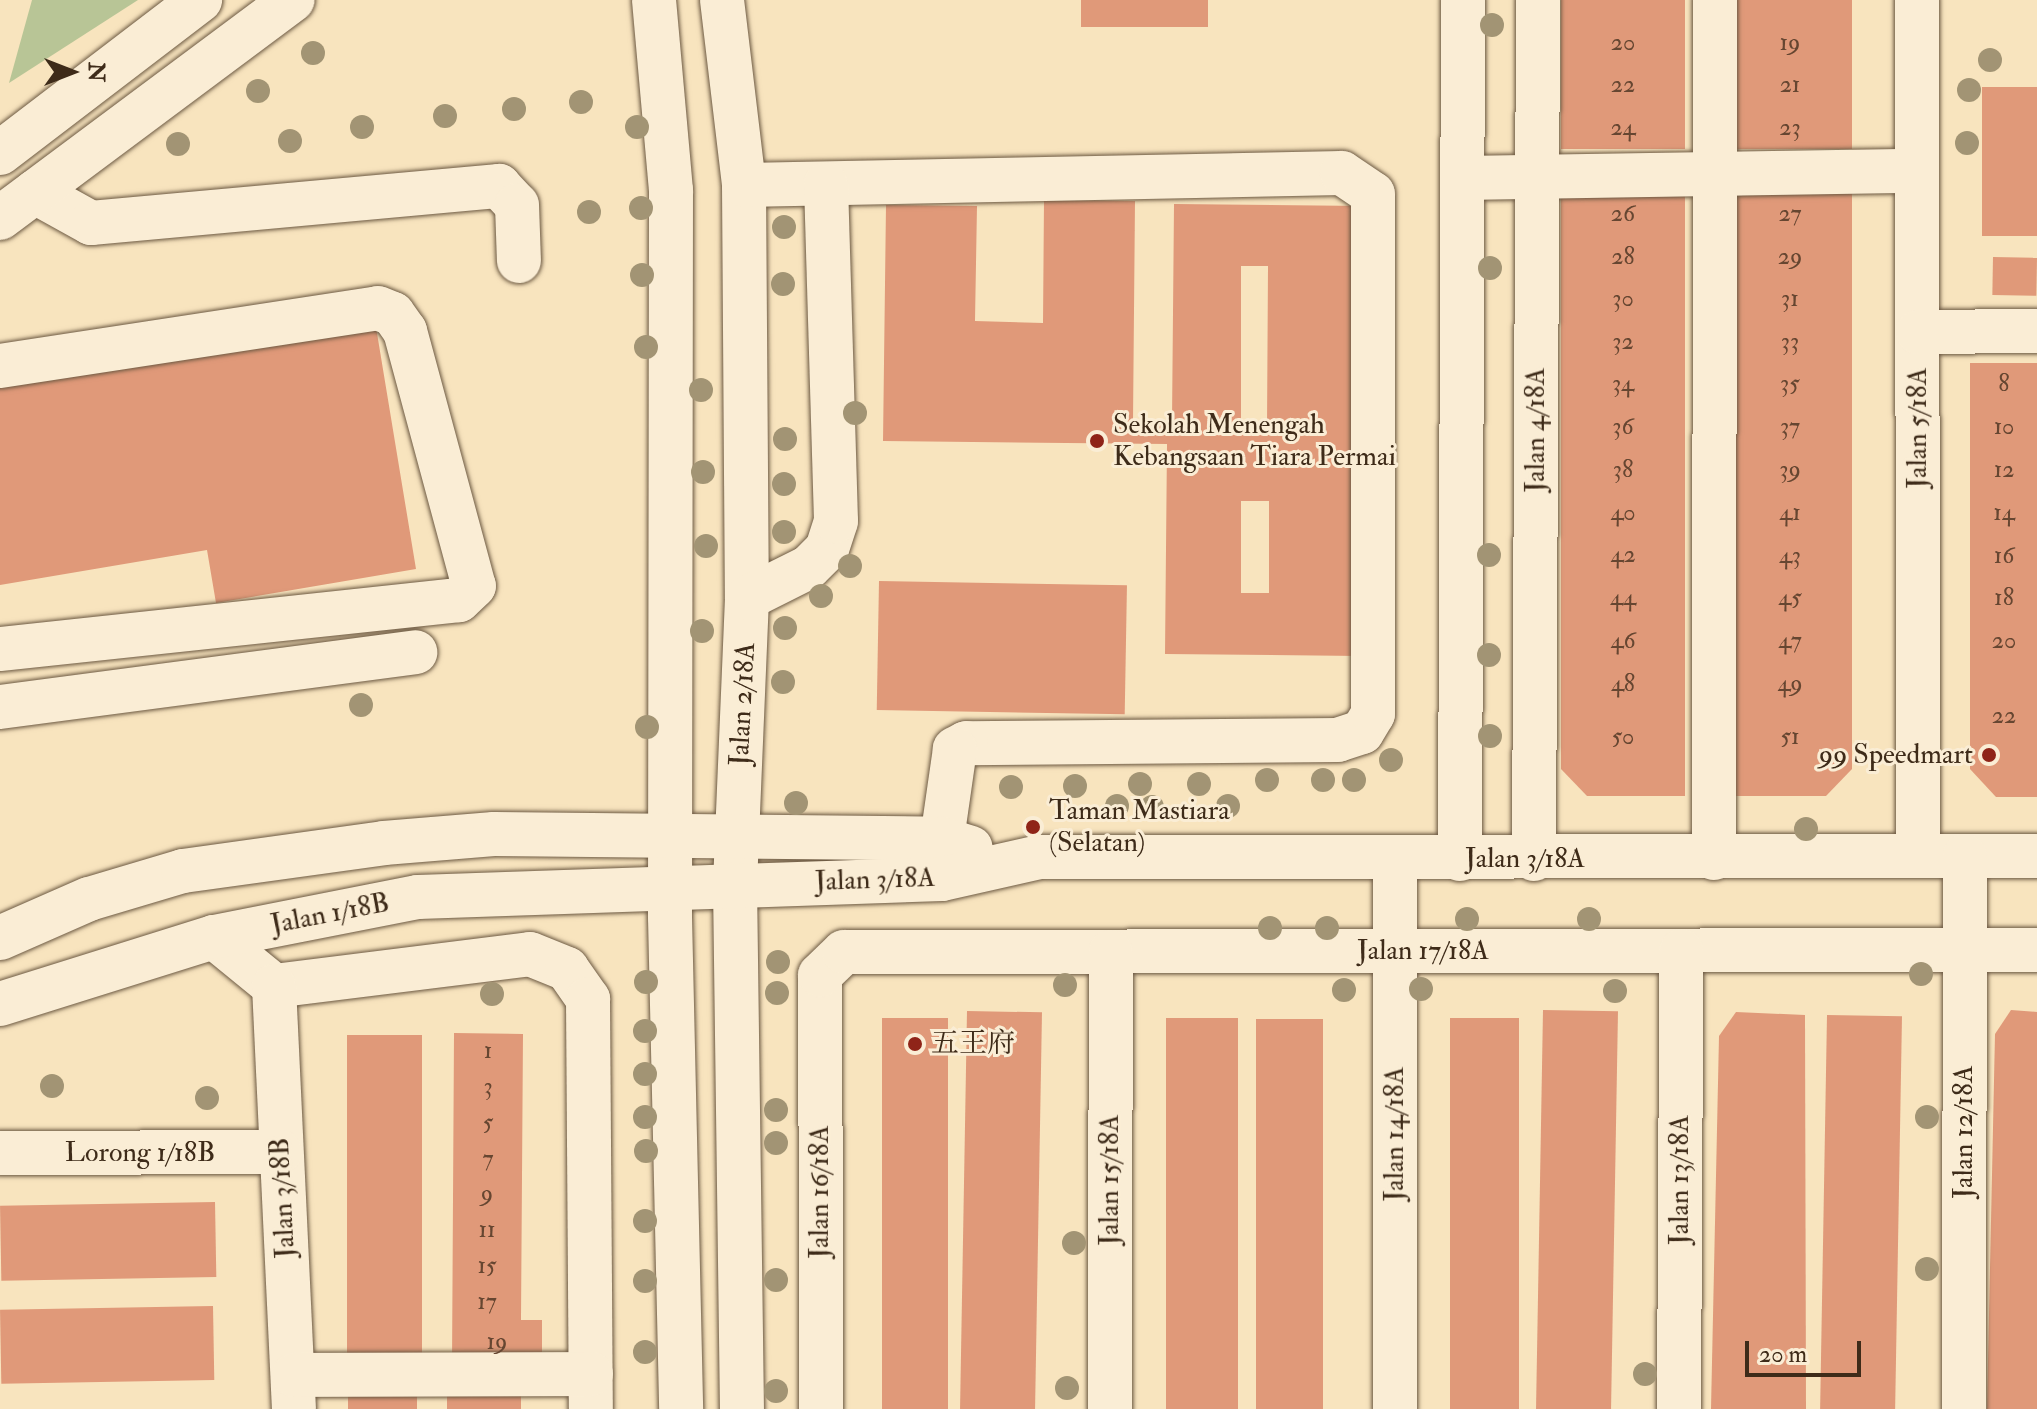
<!DOCTYPE html>
<meta charset="utf-8">
<style>
body{margin:0}
#map{position:relative;width:2037px;height:1409px;overflow:hidden;background:#f8e4be;font-family:"IM FELL Double Pica","Noto Serif SC",serif}
div>[style]{position:absolute}
.green>*{inset:0;background:#b8c596}
.building>*{inset:0;background:#e09979;transform-origin:0 0}
.roads{filter:drop-shadow(0 0 2px #6c5942) drop-shadow(0 0 2px #6c5942)}
.minor>*{height:44px;margin:-22px;padding:0 22px;transform-origin:22px;border-radius:22px;background:#faedd5}
.trees>*{width:24px;height:24px;margin:-12px;border-radius:50%;background:#a29474}
.dots>*{width:22px;height:22px;translate:-50% -50%;box-sizing:border-box;border:4px solid #faedd5;border-radius:50%}
span{translate:-50% -50%;white-space:nowrap;text-align:center;line-height:1.15;-webkit-text-stroke:6px #faedd5;paint-order:stroke}
.number-label{font-size:24px;color:#664631}
.number-label span{-webkit-text-stroke-width:0}
.poi-label{font-size:28px;color:#3e2b19}
.left{translate:0 -50%;text-align:left}
.right{translate:-100% -50%;text-align:right}
.street-label{font-size:28px;color:#3e2b19}
.north{position:absolute;left:32px;top:32px;width:80px;height:80px;-webkit-text-stroke:6px #faedd5;paint-order:stroke;rotate:90deg;font-size:22px;font-weight:700;line-height:32px;text-align:center;color:#3e2b19}
.north::after{content:'';display:block;margin:auto;width:28px;height:36px;background:#3e2b19;clip-path:polygon(50% 0,100% 100%,50% 72%,0 100%)}
.scale{position:absolute;left:1745px;top:1341px;width:116px;height:36px;box-sizing:border-box;border:4px solid #3e2b19;border-top:0;padding-left:10px;font-size:24px;line-height:28px;white-space:nowrap;color:#3e2b19;-webkit-text-stroke:6px #faedd5;paint-order:stroke}
</style>
<div id="map">
<div class="green">
<i style="clip-path:polygon(32px 0,138px 0,9px 83px)"></i>
</div>
<div class="building">
<i style="left:1081px;top:0;width:127px;height:27px"></i>
<i style="left:1561px;top:0;width:124px;height:149px"></i>
<i style="left:1728px;top:0;width:124px;height:149px"></i>
<i style="left:1982px;top:87px;width:55px;height:149px"></i>
<i style="clip-path:polygon(1561px 192px,1685px 192px,1685px 796px,1587px 796px,1561px 769px)"></i>
<i style="clip-path:polygon(1728px 192px,1852px 192px,1852px 769px,1826px 796px,1728px 796px)"></i>
<i style="clip-path:polygon(evenodd,1044px 200px,1135px 201px,1133px 421px,1172px 421px,1174px 204px,1365px 206px,1360px 656px,1165px 654px,1167px 444px,883px 441px,886px 205px,977px 206px,975px 321px,1043px 323px,1044px 200px,1241px 266px,1268px 266px,1267px 425px,1241px 425px,1241px 266px,1044px 200px,1241px 501px,1269px 501px,1269px 593px,1241px 593px,1241px 501px)"></i>
<i style="left:1993px;top:257px;width:44px;height:38px;rotate:1deg"></i>
<i style="clip-path:polygon(375px 321px,416px 569px,216px 603px,207px 550px,0 585px,0 384px)"></i>
<i style="clip-path:polygon(1970px 363px,2037px 363px,2037px 797px,1996px 797px,1970px 769px)"></i>
<i style="left:879px;top:581px;width:248px;height:129px;rotate:1deg"></i>
<i style="left:1543px;top:1010px;width:75px;height:399px;rotate:1deg"></i>
<i style="clip-path:polygon(2011px 1010px,2037px 1012px,2037px 1409px,1987px 1409px,1995px 1034px)"></i>
<i style="left:967px;top:1011px;width:75px;height:398px;rotate:1deg"></i>
<i style="clip-path:polygon(1736px 1012px,1805px 1015px,1806px 1409px,1711px 1409px,1719px 1036px)"></i>
<i style="left:1827px;top:1015px;width:75px;height:394px;rotate:1deg"></i>
<i style="left:882px;top:1018px;width:66px;height:391px"></i>
<i style="left:1238px;top:1018px;width:391px;height:72px;rotate:90deg"></i>
<i style="left:1450px;top:1018px;width:69px;height:391px"></i>
<i style="left:1256px;top:1019px;width:67px;height:390px"></i>
<i style="clip-path:polygon(454px 1033px,523px 1034px,521px 1320px,542px 1320px,542px 1365px,452px 1365px)"></i>
<i style="left:347px;top:1035px;width:75px;height:322px"></i>
<i style="left:215px;top:1202px;width:75px;height:215px;rotate:89deg"></i>
<i style="left:213px;top:1306px;width:74px;height:213px;rotate:89deg"></i>
<i style="left:447px;top:1389px;width:74px;height:20px"></i>
<i style="left:348px;top:1391px;width:69px;height:18px"></i>
</div>
<div class="roads">
<div class="minor">
<i style="left:654px;top:0;width:191px;rotate:84.9deg"></i>
<i style="left:671px;top:190px;width:727px;rotate:90.08deg"></i>
<i style="left:670px;top:917px;width:492px;rotate:88.7deg"></i>
<i style="left:722px;top:0;width:186px;rotate:83.2deg"></i>
<i style="left:744px;top:185px;width:413px;rotate:89.6deg"></i>
<i style="left:747px;top:598px;width:286px;rotate:92.4deg"></i>
<i style="left:735px;top:884px;width:525px;rotate:89.24deg"></i>
<i style="left:1917px;top:0;width:856px;rotate:89.93deg"></i>
<i style="left:0;top:153px;width:252px;rotate:-37.4deg"></i>
<i style="left:1462px;top:178px;width:455px;rotate:-0.9deg"></i>
<i style="left:744px;top:185px;width:598px;rotate:-1.15deg"></i>
<i style="left:1342px;top:173px;width:37px;rotate:34deg"></i>
<i style="left:1373px;top:194px;width:520px;rotate:90deg"></i>
<i style="left:1373px;top:714px;width:21px;rotate:121deg"></i>
<i style="left:1362px;top:732px;width:25px;rotate:162deg"></i>
<i style="left:1338px;top:740px;width:372px;rotate:179.5deg"></i>
<i style="left:966px;top:743px;width:13px;rotate:151deg"></i>
<i style="left:955px;top:749px;width:91px;rotate:98.2deg"></i>
<i style="left:35px;top:192px;width:64px;rotate:29deg"></i>
<i style="left:91px;top:223px;width:410px;rotate:-5.2deg"></i>
<i style="left:499px;top:186px;width:26px;rotate:47deg"></i>
<i style="left:517px;top:205px;width:56px;rotate:88deg"></i>
<i style="left:0;top:218px;width:365px;rotate:-36.7deg"></i>
<i style="left:1918px;top:332px;width:119px;rotate:-0.5deg"></i>
<i style="left:0;top:366px;width:382px;rotate:-8.7deg"></i>
<i style="left:378px;top:308px;width:16px;rotate:22deg"></i>
<i style="left:393px;top:314px;width:21px;rotate:55deg"></i>
<i style="left:405px;top:331px;width:264px;rotate:74.9deg"></i>
<i style="left:474px;top:586px;width:21px;rotate:137deg"></i>
<i style="left:459px;top:600px;width:462px;rotate:173.9deg"></i>
<i style="left:747px;top:598px;width:69px;rotate:-26.6deg"></i>
<i style="left:809px;top:567px;width:25px;rotate:-45deg"></i>
<i style="left:827px;top:549px;width:29px;rotate:-72deg"></i>
<i style="left:836px;top:521px;width:337px;rotate:-91.7deg"></i>
<i style="left:0;top:707px;width:419px;rotate:-7.5deg"></i>
<i style="left:1714px;top:858px;width:858px;rotate:-89.93deg"></i>
<i style="left:1460px;top:859px;width:859px;rotate:-89.8deg"></i>
<i style="left:1534px;top:859px;width:859px;rotate:-89.73deg"></i>
<i style="left:1395px;top:860px;width:549px;rotate:90deg"></i>
<i style="left:214px;top:937px;width:77px;rotate:39.2deg"></i>
<i style="left:274px;top:986px;width:258px;rotate:-7.1deg"></i>
<i style="left:530px;top:954px;width:40px;rotate:22deg"></i>
<i style="left:567px;top:969px;width:37px;rotate:55deg"></i>
<i style="left:588px;top:999px;width:410px;rotate:89.6deg"></i>
<i style="left:0;top:938px;width:97px;rotate:-23.7deg"></i>
<i style="left:89px;top:899px;width:98px;rotate:-16.6deg"></i>
<i style="left:183px;top:871px;width:203px;rotate:-7.9deg"></i>
<i style="left:384px;top:843px;width:110px;rotate:-4.7deg"></i>
<i style="left:494px;top:834px;width:448px;rotate:0.6deg"></i>
<i style="left:942px;top:839px;width:30px;rotate:17deg"></i>
<i style="left:274px;top:986px;width:423px;rotate:87.3deg"></i>
<i style="left:0;top:1004px;width:224px;rotate:-17.4deg"></i>
<i style="left:214px;top:937px;width:208px;rotate:-11.1deg"></i>
<i style="left:418px;top:897px;width:524px;rotate:-1.97deg"></i>
<i style="left:942px;top:879px;width:100px;rotate:-12.7deg"></i>
<i style="left:1040px;top:857px;width:997px;rotate:-0.06deg"></i>
<i style="left:0;top:1153px;width:280px;rotate:-0.2deg"></i>
<i style="left:294px;top:1375px;width:297px;rotate:-0.2deg"></i>
<i style="left:821px;top:1409px;width:434px;rotate:-90.1deg"></i>
<i style="left:820px;top:975px;width:33px;rotate:-44deg"></i>
<i style="left:844px;top:952px;width:1193px;rotate:-0.1deg"></i>
<i style="left:1110px;top:1409px;width:457px;rotate:-89.9deg"></i>
<i style="left:1679px;top:1409px;width:458px;rotate:-89.7deg"></i>
<i style="left:1964px;top:1409px;width:553px;rotate:-89.9deg"></i>
</div>
</div>
<div class="trees">
<i style="left:1492px;top:25px"></i>
<i style="left:313px;top:53px"></i>
<i style="left:1990px;top:60px"></i>
<i style="left:1969px;top:90px"></i>
<i style="left:258px;top:91px"></i>
<i style="left:581px;top:102px"></i>
<i style="left:514px;top:109px"></i>
<i style="left:445px;top:116px"></i>
<i style="left:362px;top:127px"></i>
<i style="left:637px;top:127px"></i>
<i style="left:290px;top:141px"></i>
<i style="left:1967px;top:143px"></i>
<i style="left:178px;top:144px"></i>
<i style="left:641px;top:208px"></i>
<i style="left:589px;top:212px"></i>
<i style="left:784px;top:227px"></i>
<i style="left:1490px;top:268px"></i>
<i style="left:642px;top:275px"></i>
<i style="left:783px;top:284px"></i>
<i style="left:646px;top:347px"></i>
<i style="left:701px;top:390px"></i>
<i style="left:855px;top:413px"></i>
<i style="left:785px;top:439px"></i>
<i style="left:703px;top:472px"></i>
<i style="left:784px;top:484px"></i>
<i style="left:784px;top:532px"></i>
<i style="left:706px;top:546px"></i>
<i style="left:1489px;top:555px"></i>
<i style="left:850px;top:566px"></i>
<i style="left:821px;top:596px"></i>
<i style="left:785px;top:628px"></i>
<i style="left:702px;top:631px"></i>
<i style="left:1489px;top:655px"></i>
<i style="left:783px;top:682px"></i>
<i style="left:361px;top:705px"></i>
<i style="left:647px;top:727px"></i>
<i style="left:1490px;top:736px"></i>
<i style="left:1391px;top:760px"></i>
<i style="left:1267px;top:780px"></i>
<i style="left:1323px;top:780px"></i>
<i style="left:1354px;top:780px"></i>
<i style="left:1140px;top:784px"></i>
<i style="left:1199px;top:784px"></i>
<i style="left:1075px;top:786px"></i>
<i style="left:1011px;top:787px"></i>
<i style="left:796px;top:803px"></i>
<i style="left:1117px;top:806px"></i>
<i style="left:1228px;top:806px"></i>
<i style="left:1152px;top:807px"></i>
<i style="left:1806px;top:829px"></i>
<i style="left:1467px;top:919px"></i>
<i style="left:1589px;top:919px"></i>
<i style="left:1270px;top:928px"></i>
<i style="left:1327px;top:928px"></i>
<i style="left:778px;top:962px"></i>
<i style="left:1921px;top:974px"></i>
<i style="left:646px;top:982px"></i>
<i style="left:1065px;top:985px"></i>
<i style="left:1421px;top:989px"></i>
<i style="left:1344px;top:990px"></i>
<i style="left:1615px;top:991px"></i>
<i style="left:777px;top:993px"></i>
<i style="left:492px;top:994px"></i>
<i style="left:645px;top:1031px"></i>
<i style="left:645px;top:1074px"></i>
<i style="left:52px;top:1086px"></i>
<i style="left:207px;top:1098px"></i>
<i style="left:776px;top:1110px"></i>
<i style="left:645px;top:1117px"></i>
<i style="left:1927px;top:1117px"></i>
<i style="left:776px;top:1143px"></i>
<i style="left:646px;top:1151px"></i>
<i style="left:645px;top:1221px"></i>
<i style="left:1074px;top:1243px"></i>
<i style="left:1927px;top:1269px"></i>
<i style="left:776px;top:1280px"></i>
<i style="left:645px;top:1281px"></i>
<i style="left:645px;top:1352px"></i>
<i style="left:1645px;top:1374px"></i>
<i style="left:1067px;top:1388px"></i>
<i style="left:776px;top:1391px"></i>
</div>
<div class="dots">
<i style="left:1097px;top:441px;background:#8f2418"></i>
<i style="left:1989px;top:755px;background:#8f2418"></i>
<i style="left:1033px;top:827px;background:#8f2418"></i>
<i style="left:915px;top:1044px;background:#8f2418"></i>
</div>
<div class="number-label">
<span style="left:1623px;top:43px">20</span>
<span style="left:1790px;top:43px">19</span>
<span style="left:1623px;top:85px">22</span>
<span style="left:1790px;top:85px">21</span>
<span style="left:1623px;top:128px">24</span>
<span style="left:1790px;top:128px">23</span>
<span style="left:1623px;top:214px">26</span>
<span style="left:1790px;top:214px">27</span>
<span style="left:1623px;top:257px">28</span>
<span style="left:1790px;top:257px">29</span>
<span style="left:1623px;top:299px">30</span>
<span style="left:1790px;top:299px">31</span>
<span style="left:1623px;top:342px">32</span>
<span style="left:1790px;top:342px">33</span>
<span style="left:1623px;top:384px">34</span>
<span style="left:1790px;top:384px">35</span>
<span style="left:2004px;top:384px">8</span>
<span style="left:1623px;top:427px">36</span>
<span style="left:1790px;top:427px">37</span>
<span style="left:2004px;top:427px">10</span>
<span style="left:1623px;top:470px">38</span>
<span style="left:1790px;top:470px">39</span>
<span style="left:2004px;top:470px">12</span>
<span style="left:1623px;top:513px">40</span>
<span style="left:1790px;top:513px">41</span>
<span style="left:2004px;top:513px">14</span>
<span style="left:1623px;top:555px">42</span>
<span style="left:1790px;top:556px">43</span>
<span style="left:2004px;top:556px">16</span>
<span style="left:1623px;top:598px">44</span>
<span style="left:1790px;top:598px">45</span>
<span style="left:2004px;top:598px">18</span>
<span style="left:1623px;top:641px">46</span>
<span style="left:1790px;top:641px">47</span>
<span style="left:2004px;top:641px">20</span>
<span style="left:1623px;top:684px">48</span>
<span style="left:1790px;top:684px">49</span>
<span style="left:2004px;top:716px">22</span>
<span style="left:1623px;top:737px">50</span>
<span style="left:1790px;top:737px">51</span>
<span style="left:488px;top:1051px">1</span>
<span style="left:488px;top:1087px">3</span>
<span style="left:488px;top:1123px">5</span>
<span style="left:488px;top:1159px">7</span>
<span style="left:487px;top:1194px">9</span>
<span style="left:487px;top:1230px">11</span>
<span style="left:487px;top:1266px">15</span>
<span style="left:487px;top:1302px">17</span>
<span style="left:497px;top:1342px">19</span>
</div>
<div class="poi-label">
<span class="left" style="left:1113px;top:441px">Sekolah Menengah<br>Kebangsaan Tiara Permai</span>
<span class="right" style="left:1973px;top:755px">99 Speedmart</span>
<span class="left" style="left:1049px;top:827px">Taman Mastiara<br>(Selatan)</span>
<span class="left" style="left:931px;top:1044px">五王府</span>
</div>
<div class="street-label">
<span style="left:1918px;top:428px;rotate:-90deg">Jalan 5/18A</span>
<span style="left:1536px;top:430px;rotate:-90deg">Jalan 4/18A</span>
<span style="left:743px;top:704px;rotate:-87deg">Jalan 2/18A</span>
<span style="left:1525px;top:859px">Jalan 3/18A</span>
<span style="left:875px;top:880px;rotate:-2deg">Jalan 3/18A</span>
<span style="left:330px;top:914px;rotate:-11deg">Jalan 1/18B</span>
<span style="left:1423px;top:951px">Jalan 17/18A</span>
<span style="left:1964px;top:1132px;rotate:-90deg">Jalan 12/18A</span>
<span style="left:1395px;top:1134px;rotate:-90deg">Jalan 14/18A</span>
<span style="left:140px;top:1153px">Lorong 1/18B</span>
<span style="left:1110px;top:1180px;rotate:-90deg">Jalan 15/18A</span>
<span style="left:1680px;top:1180px;rotate:-90deg">Jalan 13/18A</span>
<span style="left:820px;top:1192px;rotate:-90deg">Jalan 16/18A</span>
<span style="left:283px;top:1198px;rotate:-93deg">Jalan 3/18B</span>
</div>
<div class="north">N</div>
<div class="scale">20 m</div>
</div>
